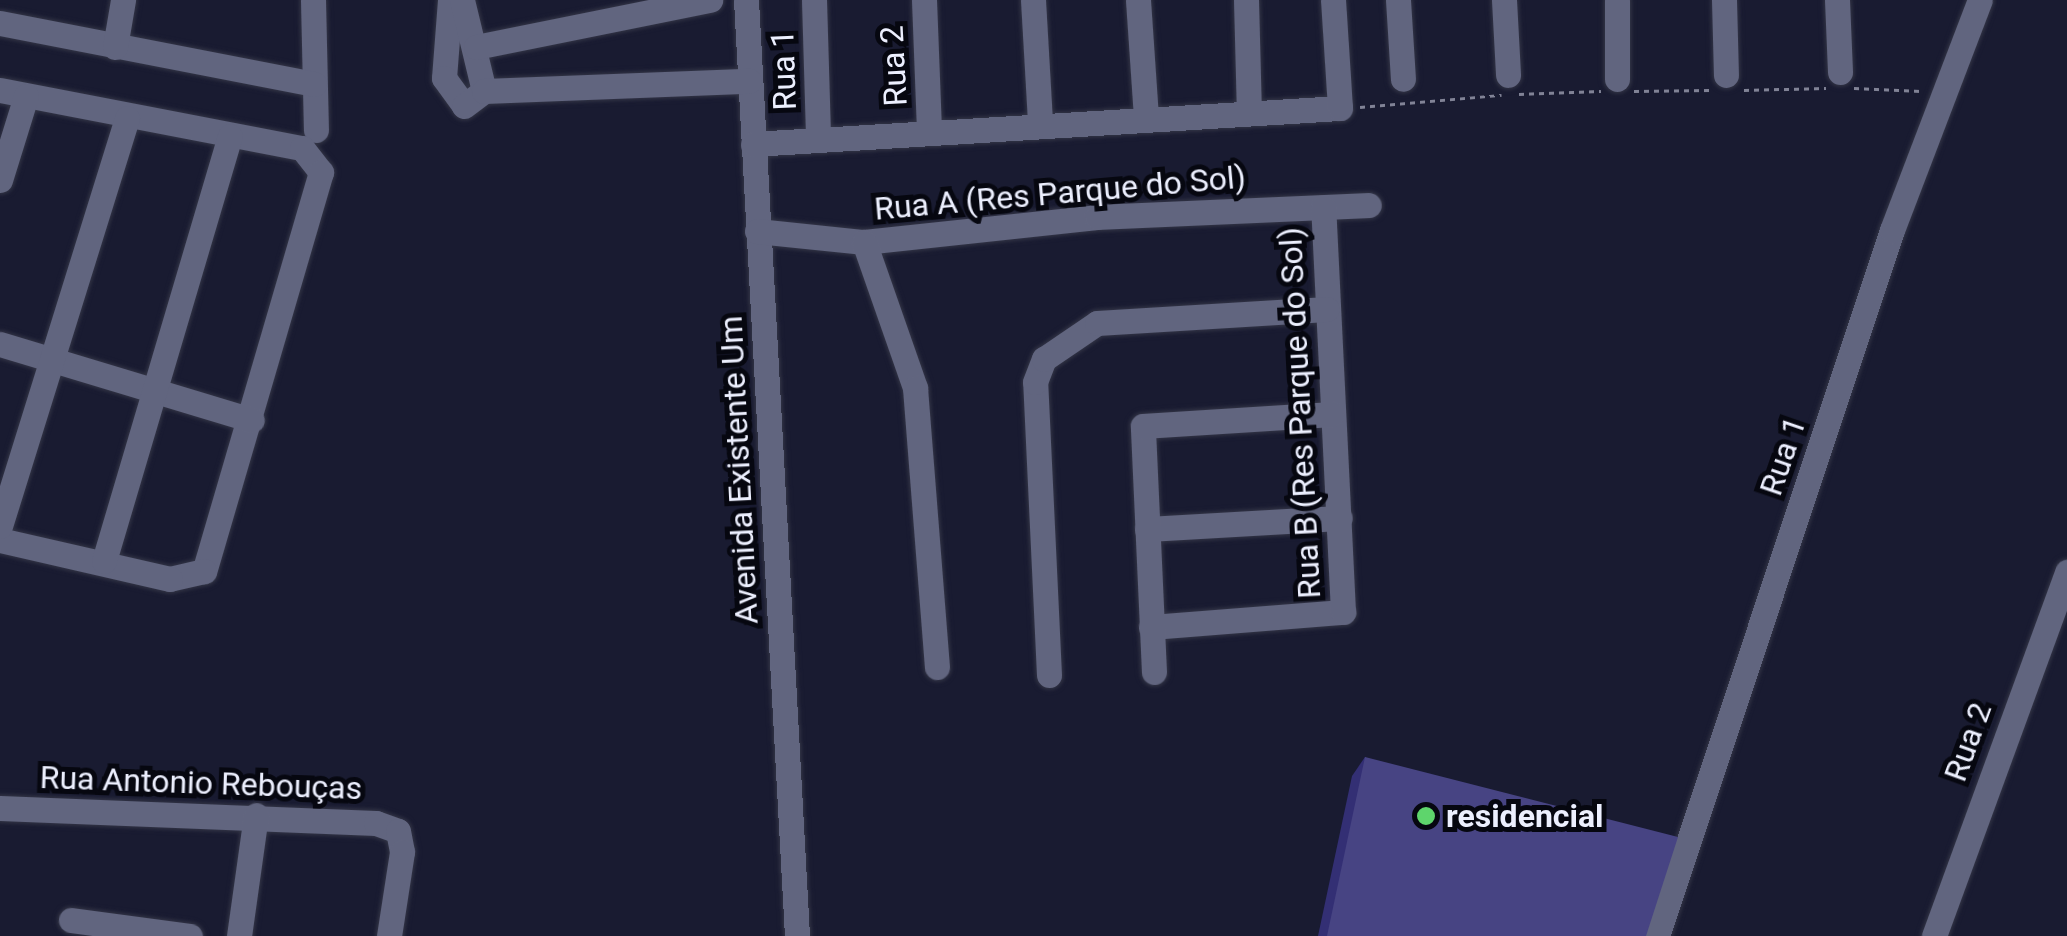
<!DOCTYPE html>
<meta charset="utf-8">
<style>
body{margin:0}
#map{position:relative;width:2067px;height:936px;overflow:hidden;background:#191b31;font-family:Roboto,sans-serif}
div>[style]{position:absolute}
.path>*{height:2.5px;margin-top:-1.25px;transform-origin:0;background:repeating-linear-gradient(90deg,#818396 0 5px,transparent 0 10px)}
.roads{filter:drop-shadow(0 0 2px #333546) drop-shadow(0 0 2px #333546)}
.minor>*{height:25px;margin:-12.5px;padding:0 12.5px;transform-origin:12.5px;border-radius:12.5px;background:#61657f}
.wall>*{inset:0;background:#332f74}
.building>*{inset:0;background:#474483}
.dots>*{width:28px;height:28px;translate:-50% -50%;box-sizing:border-box;border:5px solid #060710;border-radius:50%}
span{translate:-50% -50%;white-space:nowrap;text-align:center;line-height:1.15;-webkit-text-stroke:10px #060710;paint-order:stroke}
.street-label{font-size:32px;color:#eceffe}
.poi-label{font-size:32px;color:#eceffe;font-weight:700}
.left{translate:0 -50%;text-align:left}
</style>
<div id="map">
<div class="path">
<i style="left:1854px;top:88px;width:67px;rotate:2.6deg"></i>
<i style="left:1744px;top:90px;width:82px;rotate:-1.4deg"></i>
<i style="left:1634px;top:91px;width:77px;rotate:-0.7deg"></i>
<i style="left:1519px;top:94px;width:82px;rotate:-2.1deg"></i>
<i style="left:1360px;top:107px;width:142px;rotate:-4.9deg"></i>
</div>
<div class="roads">
<div class="minor">
<i style="left:313px;top:0;width:130px;rotate:88.7deg"></i>
<i style="left:450px;top:0;width:78px;rotate:94.4deg"></i>
<i style="left:444px;top:78px;width:34px;rotate:54deg"></i>
<i style="left:464px;top:106px;width:25px;rotate:-37deg"></i>
<i style="left:484px;top:91px;width:94px;rotate:-103.6deg"></i>
<i style="left:746px;top:0;width:937px;rotate:86.88deg"></i>
<i style="left:814px;top:0;width:138px;rotate:88.3deg"></i>
<i style="left:924px;top:0;width:129px;rotate:87.8deg"></i>
<i style="left:1033px;top:0;width:123px;rotate:86.7deg"></i>
<i style="left:1138px;top:0;width:116px;rotate:86.1deg"></i>
<i style="left:1246px;top:0;width:112px;rotate:88.5deg"></i>
<i style="left:1398px;top:0;width:79px;rotate:86.4deg"></i>
<i style="left:1504px;top:0;width:75px;rotate:86.9deg"></i>
<i style="left:1617px;top:0;width:79px;rotate:90deg"></i>
<i style="left:1724px;top:0;width:75px;rotate:88.5deg"></i>
<i style="left:1837px;top:0;width:72px;rotate:87.6deg"></i>
<i style="left:0;top:23px;width:320px;rotate:11deg"></i>
<i style="left:115px;top:47px;width:48px;rotate:-80.3deg"></i>
<i style="left:476px;top:47px;width:239px;rotate:-11.4deg"></i>
<i style="left:0;top:90px;width:308px;rotate:10.9deg"></i>
<i style="left:302px;top:148px;width:31px;rotate:52deg"></i>
<i style="left:321px;top:172px;width:416px;rotate:106.3deg"></i>
<i style="left:204px;top:571px;width:35px;rotate:167deg"></i>
<i style="left:170px;top:579px;width:174px;rotate:-167.1deg"></i>
<i style="left:484px;top:91px;width:265px;rotate:-2.2deg"></i>
<i style="left:753px;top:144px;width:588px;rotate:-3.51deg"></i>
<i style="left:1340px;top:108px;width:108px;rotate:-93.7deg"></i>
<i style="left:0;top:180px;width:88px;rotate:-72.8deg"></i>
<i style="left:757px;top:231px;width:108px;rotate:5.9deg"></i>
<i style="left:864px;top:242px;width:234px;rotate:-6.1deg"></i>
<i style="left:1097px;top:217px;width:272px;rotate:-2.5deg"></i>
<i style="left:864px;top:242px;width:155px;rotate:70.7deg"></i>
<i style="left:915px;top:388px;width:280px;rotate:85.5deg"></i>
<i style="left:0;top:344px;width:263px;rotate:16.8deg"></i>
<i style="left:0;top:526px;width:427px;rotate:-72.7deg"></i>
<i style="left:1147px;top:529px;width:193px;rotate:-3.3deg"></i>
<i style="left:104px;top:561px;width:443px;rotate:-73.5deg"></i>
<i style="left:1151px;top:627px;width:193px;rotate:-4.5deg"></i>
<i style="left:1343px;top:612px;width:405px;rotate:-92.8deg"></i>
<i style="left:1154px;top:672px;width:246px;rotate:-92.6deg"></i>
<i style="left:1143px;top:426px;width:189px;rotate:-3.6deg"></i>
<i style="left:1049px;top:675px;width:293px;rotate:-92.7deg"></i>
<i style="left:1035px;top:382px;width:25px;rotate:-69deg"></i>
<i style="left:1044px;top:359px;width:64px;rotate:-34.2deg"></i>
<i style="left:1097px;top:323px;width:230px;rotate:-3.5deg"></i>
<i style="left:0;top:808px;width:376px;rotate:2.3deg"></i>
<i style="left:376px;top:823px;width:23px;rotate:20deg"></i>
<i style="left:398px;top:831px;width:21px;rotate:79deg"></i>
<i style="left:402px;top:852px;width:85px;rotate:98.8deg"></i>
<i style="left:71px;top:920px;width:120px;rotate:7.7deg"></i>
<i style="left:239px;top:936px;width:122px;rotate:-82deg"></i>
<i style="left:1657px;top:936px;width:744px;rotate:-71.59deg"></i>
<i style="left:1892px;top:230px;width:246px;rotate:-69.1deg"></i>
<i style="left:1934px;top:936px;width:388px;rotate:-69.9deg"></i>
</div>
</div>
<div class="wall">
<i style="clip-path:polygon(1365px 757px,1646px 936px,1318px 936px,1352px 776px)"></i>
</div>
<div class="building">
<i style="clip-path:polygon(1365px 757px,1678px 837px,1646px 936px,1327px 936px)"></i>
</div>
<div class="dots">
<i style="left:1426px;top:816px;background:#5ed56c"></i>
</div>
<div class="street-label">
<span style="left:894px;top:66px;rotate:-93deg">Rua 2</span>
<span style="left:784px;top:70px;rotate:-92deg">Rua 1</span>
<span style="left:1060px;top:193px;rotate:-5deg">Rua A (Res Parque do Sol)</span>
<span style="left:1300px;top:413px;rotate:-93deg">Rua B (Res Parque do Sol)</span>
<span style="left:1783px;top:456px;rotate:-71deg">Rua 1</span>
<span style="left:739px;top:470px;rotate:-93deg">Avenida Existente Um</span>
<span style="left:1968px;top:742px;rotate:-70deg">Rua 2</span>
<span style="left:201px;top:783px;rotate:2deg">Rua Antonio Rebouças</span>
</div>
<div class="poi-label">
<span class="left" style="left:1446px;top:816px">residencial</span>
</div>
</div>
